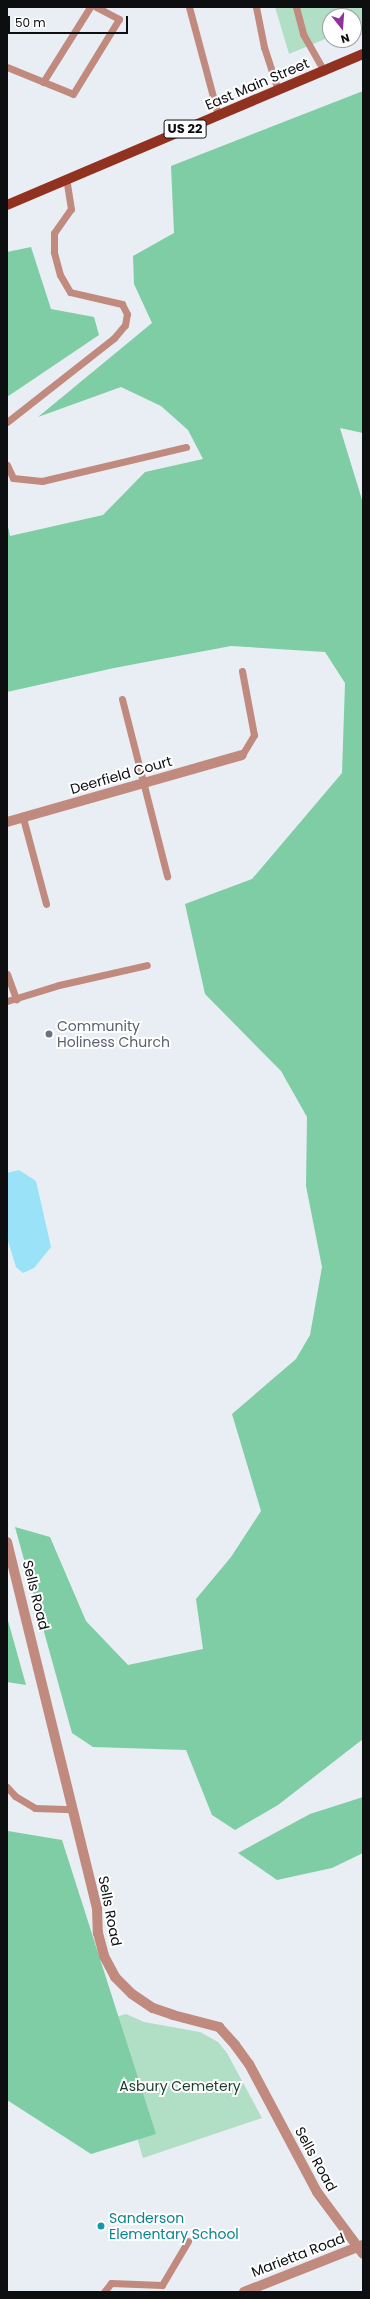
<!DOCTYPE html>
<style>
body{margin:0}
#map{position:relative;width:370px;height:2299px;overflow:hidden;background:#e9eef4;font-family:Poppins,sans-serif}
div>[style]{position:absolute}
.green>*{inset:0;background:#b0dfc6}
.forest>*{inset:0;background:#7ecda5}
.water>*{inset:0;background:#99e2f7}
.service>*{height:7px;margin:-3.5px;padding:0 3.5px;transform-origin:3.5px;border-radius:3.5px;background:#c18a7e}
.minor>*{height:10px;margin:-5px;padding:0 5px;transform-origin:5px;border-radius:5px;background:#c18a7e}
.tertiary>*{height:10px;margin:-5px;padding:0 5px;transform-origin:5px;border-radius:5px;background:#c18a7e}
.primary>*{height:10px;margin:-5px;padding:0 5px;transform-origin:5px;border-radius:5px;background:#913120}
.dots>*{width:11px;height:11px;translate:-50% -50%;box-sizing:border-box;border:2px solid #fff;border-radius:50%}
span{translate:-50% -50%;white-space:nowrap;text-align:center;line-height:1.15;-webkit-text-stroke:4px #fff;paint-order:stroke}
.shield-label span{padding:1px 3px;background:#fff;border:1px solid;border-radius:3px;-webkit-text-stroke-width:0}
.shield-label{font-size:13px;color:#0c0e10;font-weight:700}
.street-label{font-size:14px;color:#0c0e10}
.worship-label{font-size:14px;color:#5b616d}
.left{translate:0 -50%;text-align:left}
.park-label{font-size:14px;color:#1c3f2e}
.culture-label{font-size:14px;color:#0d838f}
.frame{position:absolute;inset:0;border:8px solid #0c0e10;pointer-events:none}
.north{position:absolute;left:322px;top:8px;width:40px;height:40px;box-sizing:border-box;background:#fff;border:1px solid #9e9f9f;border-radius:50%;rotate:163deg;font-size:11px;font-weight:700;line-height:16px;text-align:center;color:#0c0e10}
.north::after{content:'';display:block;margin:auto;width:14px;height:18px;background:#90329c;clip-path:polygon(50% 0,100% 100%,50% 72%,0 100%)}
.scale{position:absolute;left:8px;top:16px;width:120px;height:18px;box-sizing:border-box;border:2px solid #0c0e10;border-top:0;padding-left:5px;font-size:12px;line-height:14px;white-space:nowrap;color:#0c0e10;-webkit-text-stroke:3px #fff;paint-order:stroke}
</style>
<div id="map">
<div class="green">
<i style="clip-path:polygon(275px 7px,363px 7px,363px 24px,354px 27px,354px 16px,330px 16px,330px 37px,289px 54px)"></i>
<i style="clip-path:polygon(126px 2014px,144px 2022px,200px 2032px,218px 2042px,227px 2053px,262px 2118px,143px 2158px,103px 2021px)"></i>
</div>
<div class="forest">
<i style="clip-path:polygon(363px 91px,363px 433px,340px 428px,363px 503px,363px 1739px,278px 1805px,235px 1830px,212px 1815px,186px 1750px,93px 1747px,72px 1733px,15px 1527px,50px 1537px,86px 1621px,128px 1665px,203px 1649px,196px 1599px,231px 1557px,261px 1511px,232px 1414px,296px 1359px,310px 1335px,322px 1267px,306px 1186px,307px 1117px,281px 1071px,205px 994px,185px 904px,252px 879px,342px 773px,345px 683px,325px 652px,231px 646px,114px 668px,7px 692px,7px 522px,10px 536px,103px 515px,145px 472px,203px 459px,188px 430px,161px 406px,121px 387px,38px 417px,152px 323px,134px 284px,133px 256px,174px 233px,171px 166px)"></i>
<i style="clip-path:polygon(31px 247px,51px 309px,94px 317px,99px 335px,7px 397px,7px 252px)"></i>
<i style="clip-path:polygon(7px 1617px,26px 1685px,7px 1682px)"></i>
<i style="clip-path:polygon(363px 1797px,363px 1853px,332px 1868px,277px 1880px,238px 1853px,310px 1814px)"></i>
<i style="clip-path:polygon(8px 1831px,62px 1840px,156px 2134px,91px 2154px,7px 2100px)"></i>
</div>
<div class="water">
<i style="clip-path:polygon(19px 1170px,36px 1181px,51px 1247px,34px 1268px,23px 1273px,16px 1267px,7px 1238px,7px 1173px)"></i>
</div>
<div class="service">
<i style="left:189px;top:7px;width:112px;rotate:75deg"></i>
<i style="left:256px;top:7px;width:41px;rotate:78.7deg"></i>
<i style="left:264px;top:47px;width:45px;rotate:72deg"></i>
<i style="left:296px;top:7px;width:28px;rotate:75deg"></i>
<i style="left:303px;top:34px;width:43px;rotate:60.4deg"></i>
<i style="left:7px;top:67px;width:71px;rotate:22.2deg"></i>
<i style="left:73px;top:94px;width:88px;rotate:-58.5deg"></i>
<i style="left:119px;top:19px;width:26px;rotate:-152deg"></i>
<i style="left:43px;top:82px;width:89px;rotate:-57.9deg"></i>
<i style="left:7px;top:422px;width:136px;rotate:-38.1deg"></i>
<i style="left:114px;top:338px;width:17px;rotate:-50deg"></i>
<i style="left:125px;top:325px;width:11px;rotate:-80deg"></i>
<i style="left:127px;top:314px;width:11px;rotate:-117deg"></i>
<i style="left:122px;top:304px;width:53px;rotate:-167deg"></i>
<i style="left:70px;top:292px;width:20px;rotate:-120deg"></i>
<i style="left:60px;top:275px;width:24px;rotate:-105deg"></i>
<i style="left:54px;top:252px;width:19px;rotate:-90deg"></i>
<i style="left:54px;top:233px;width:29px;rotate:-55deg"></i>
<i style="left:71px;top:209px;width:30px;rotate:-99deg"></i>
<i style="left:7px;top:465px;width:14px;rotate:65deg"></i>
<i style="left:13px;top:478px;width:29px;rotate:6deg"></i>
<i style="left:42px;top:481px;width:148px;rotate:-13.3deg"></i>
<i style="left:242px;top:671px;width:65px;rotate:79.4deg"></i>
<i style="left:254px;top:735px;width:23px;rotate:121deg"></i>
<i style="left:122px;top:699px;width:183px;rotate:75.7deg"></i>
<i style="left:23px;top:818px;width:89px;rotate:75deg"></i>
<i style="left:7px;top:974px;width:27px;rotate:70deg"></i>
<i style="left:7px;top:1001px;width:54px;rotate:-17.1deg"></i>
<i style="left:59px;top:985px;width:90px;rotate:-12.8deg"></i>
<i style="left:7px;top:1787px;width:12px;rotate:48deg"></i>
<i style="left:15px;top:1796px;width:23px;rotate:31deg"></i>
<i style="left:35px;top:1808px;width:37px;rotate:2deg"></i>
<i style="left:104px;top:2292px;width:11px;rotate:-52deg"></i>
<i style="left:111px;top:2283px;width:51px;rotate:2.2deg"></i>
<i style="left:162px;top:2285px;width:51px;rotate:-59.4deg"></i>
</div>
<div class="minor">
<i style="left:7px;top:822px;width:244px;rotate:-15.9deg"></i>
</div>
<div class="tertiary">
<i style="left:7px;top:1542px;width:378px;rotate:76.2deg"></i>
<i style="left:97px;top:1909px;width:24px;rotate:88deg"></i>
<i style="left:98px;top:1933px;width:24px;rotate:75deg"></i>
<i style="left:104px;top:1956px;width:24px;rotate:62deg"></i>
<i style="left:115px;top:1977px;width:24px;rotate:45deg"></i>
<i style="left:132px;top:1994px;width:25px;rotate:34deg"></i>
<i style="left:153px;top:2008px;width:21px;rotate:19deg"></i>
<i style="left:173px;top:2015px;width:48px;rotate:14.6deg"></i>
<i style="left:219px;top:2027px;width:24px;rotate:48deg"></i>
<i style="left:235px;top:2045px;width:24px;rotate:54deg"></i>
<i style="left:249px;top:2064px;width:145px;rotate:62deg"></i>
<i style="left:317px;top:2192px;width:77px;rotate:53.4deg"></i>
<i style="left:244px;top:2292px;width:128px;rotate:-21.6deg"></i>
</div>
<div class="primary">
<i style="left:7px;top:205px;width:387px;rotate:-23deg"></i>
</div>
<div class="dots">
<i style="left:49px;top:1034px;background:#6b7280"></i>
<i style="left:101px;top:2226px;background:#0f9aa8"></i>
</div>
<div class="shield-label">
<span style="left:185px;top:129px">US 22</span>
</div>
<div class="street-label">
<span style="left:257px;top:84px;rotate:-23deg">East Main Street</span>
<span style="left:121px;top:775px;rotate:-16deg">Deerfield Court</span>
<span style="left:36px;top:1595px;rotate:76deg">Sells Road</span>
<span style="left:110px;top:1911px;rotate:79deg">Sells Road</span>
<span style="left:316px;top:2159px;rotate:61deg">Sells Road</span>
<span style="left:298px;top:2255px;rotate:-21deg">Marietta Road</span>
</div>
<div class="worship-label">
<span class="left" style="left:57px;top:1034px">Community<br>Holiness Church</span>
</div>
<div class="park-label">
<span style="left:180px;top:2086px">Asbury Cemetery</span>
</div>
<div class="culture-label">
<span class="left" style="left:109px;top:2226px">Sanderson<br>Elementary School</span>
</div>
<div class="frame"></div>
<div class="north">N</div>
<div class="scale">50 m</div>
</div>
